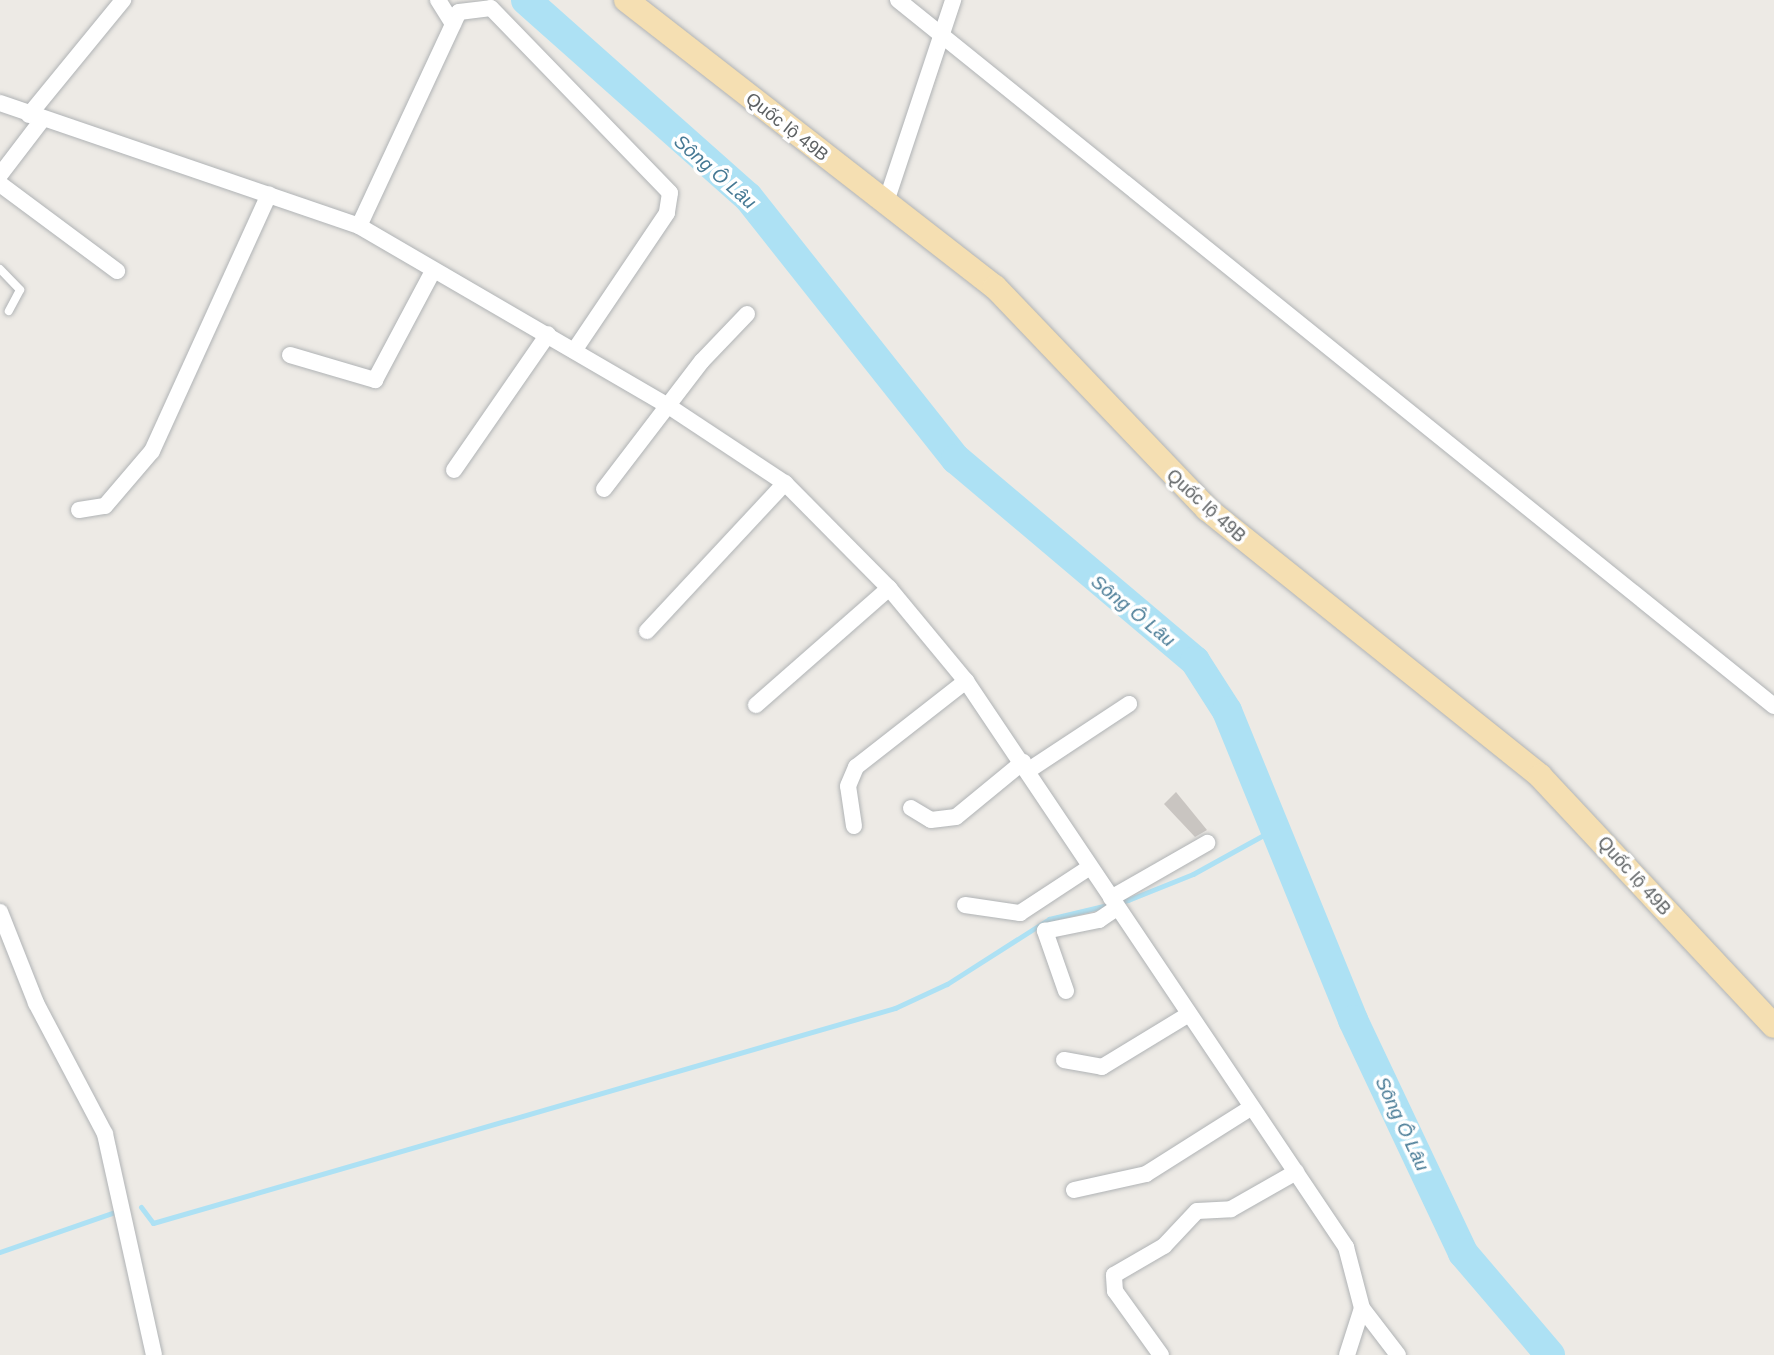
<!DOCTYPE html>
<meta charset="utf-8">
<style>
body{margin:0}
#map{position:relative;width:1774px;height:1355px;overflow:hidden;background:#edeae5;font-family:Arial,sans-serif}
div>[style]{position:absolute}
.stream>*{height:5px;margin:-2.5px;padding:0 2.5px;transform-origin:2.5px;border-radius:2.5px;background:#ade1f4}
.river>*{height:30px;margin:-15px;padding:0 15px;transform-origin:15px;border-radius:15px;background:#ade1f4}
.building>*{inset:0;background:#c9c5c1}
.roads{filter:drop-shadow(0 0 2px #b0b3b5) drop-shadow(0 0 2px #b0b3b5)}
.service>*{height:8px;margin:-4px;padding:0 4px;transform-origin:4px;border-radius:4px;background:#fff}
.minor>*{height:16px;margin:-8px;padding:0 8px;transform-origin:8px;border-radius:8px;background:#fff}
.primary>*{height:24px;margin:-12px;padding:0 12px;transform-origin:12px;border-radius:12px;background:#f5dfb2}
span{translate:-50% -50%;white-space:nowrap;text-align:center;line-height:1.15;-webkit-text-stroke:7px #fff;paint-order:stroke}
.street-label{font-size:18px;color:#5d6163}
.water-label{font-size:19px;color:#467994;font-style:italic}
</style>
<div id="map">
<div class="stream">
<i style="left:141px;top:1207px;width:20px;rotate:53deg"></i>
<i style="left:153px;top:1223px;width:773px;rotate:-16.16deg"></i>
<i style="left:895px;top:1008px;width:57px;rotate:-24.8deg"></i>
<i style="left:947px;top:984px;width:121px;rotate:-32.5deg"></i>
<i style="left:1049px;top:919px;width:81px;rotate:-13.5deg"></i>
<i style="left:1128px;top:900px;width:70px;rotate:-21.8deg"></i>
<i style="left:1193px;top:874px;width:97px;rotate:-28.9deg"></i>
<i style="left:0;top:1252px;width:119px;rotate:-19.2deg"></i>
</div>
<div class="river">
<i style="left:526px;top:0;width:297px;rotate:41.6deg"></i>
<i style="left:748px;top:197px;width:335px;rotate:51.6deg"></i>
<i style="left:956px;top:459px;width:313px;rotate:40.2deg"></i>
<i style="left:1195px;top:661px;width:59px;rotate:57.4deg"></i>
<i style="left:1227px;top:711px;width:334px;rotate:67.8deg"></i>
<i style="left:1353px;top:1020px;width:258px;rotate:64.7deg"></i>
<i style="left:1463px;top:1253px;width:134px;rotate:49.5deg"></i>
</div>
<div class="building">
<i style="clip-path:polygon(1176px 792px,1207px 830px,1195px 837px,1164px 804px)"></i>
</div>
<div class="roads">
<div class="service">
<i style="left:0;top:269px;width:29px;rotate:46deg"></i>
<i style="left:20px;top:290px;width:24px;rotate:118deg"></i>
</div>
<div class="minor">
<i style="left:438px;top:0;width:28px;rotate:58deg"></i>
<i style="left:898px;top:0;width:1125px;rotate:38.87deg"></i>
<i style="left:0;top:103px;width:379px;rotate:18.9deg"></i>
<i style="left:359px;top:226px;width:360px;rotate:30.2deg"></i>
<i style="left:670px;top:407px;width:138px;rotate:33.5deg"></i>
<i style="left:785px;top:483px;width:148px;rotate:45.3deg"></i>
<i style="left:889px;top:588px;width:121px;rotate:50.4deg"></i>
<i style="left:966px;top:681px;width:682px;rotate:56.12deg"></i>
<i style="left:1346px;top:1247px;width:63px;rotate:75.3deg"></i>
<i style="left:1362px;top:1308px;width:59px;rotate:52.5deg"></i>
<i style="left:29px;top:115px;width:149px;rotate:-50.7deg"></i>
<i style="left:0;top:175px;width:69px;rotate:-52.6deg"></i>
<i style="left:0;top:184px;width:146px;rotate:36.6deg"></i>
<i style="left:885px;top:205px;width:216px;rotate:-71.6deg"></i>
<i style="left:359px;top:226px;width:236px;rotate:-65deg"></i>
<i style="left:459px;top:12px;width:32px;rotate:-7deg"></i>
<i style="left:491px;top:8px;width:257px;rotate:45.9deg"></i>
<i style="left:670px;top:193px;width:20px;rotate:99deg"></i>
<i style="left:667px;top:213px;width:166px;rotate:124deg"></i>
<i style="left:290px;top:355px;width:89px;rotate:16.4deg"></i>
<i style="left:375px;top:380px;width:123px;rotate:-62deg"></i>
<i style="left:454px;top:470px;width:165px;rotate:-55.3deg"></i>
<i style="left:604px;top:489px;width:161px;rotate:-52.6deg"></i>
<i style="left:702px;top:361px;width:65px;rotate:-46.2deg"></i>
<i style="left:79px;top:510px;width:26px;rotate:-9deg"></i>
<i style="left:105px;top:506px;width:72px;rotate:-49.5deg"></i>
<i style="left:152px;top:451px;width:282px;rotate:-65.5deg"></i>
<i style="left:647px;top:631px;width:202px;rotate:-47deg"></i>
<i style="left:756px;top:705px;width:177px;rotate:-41.3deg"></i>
<i style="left:1029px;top:770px;width:120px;rotate:-33.4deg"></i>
<i style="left:911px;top:808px;width:23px;rotate:31deg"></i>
<i style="left:931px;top:820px;width:25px;rotate:-7deg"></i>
<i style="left:956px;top:817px;width:87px;rotate:-39.4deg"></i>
<i style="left:854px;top:826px;width:40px;rotate:-98.5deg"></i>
<i style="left:848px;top:786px;width:21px;rotate:-67deg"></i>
<i style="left:856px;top:767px;width:140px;rotate:-38deg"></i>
<i style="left:1111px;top:898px;width:111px;rotate:-29.8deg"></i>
<i style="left:965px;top:905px;width:56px;rotate:8.3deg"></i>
<i style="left:1020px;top:913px;width:84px;rotate:-33.3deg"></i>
<i style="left:0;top:912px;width:98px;rotate:68.4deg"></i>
<i style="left:36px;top:1003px;width:148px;rotate:62.2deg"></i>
<i style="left:105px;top:1134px;width:226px;rotate:77.5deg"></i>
<i style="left:1066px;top:991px;width:64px;rotate:-109.3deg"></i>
<i style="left:1045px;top:931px;width:55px;rotate:-11.5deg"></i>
<i style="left:1099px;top:920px;width:22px;rotate:-34deg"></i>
<i style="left:1064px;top:1060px;width:39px;rotate:10deg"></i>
<i style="left:1102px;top:1067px;width:102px;rotate:-31.3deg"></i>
<i style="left:1074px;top:1190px;width:74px;rotate:-12.5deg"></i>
<i style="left:1146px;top:1174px;width:125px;rotate:-32.3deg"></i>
<i style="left:1161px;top:1355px;width:79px;rotate:-125.7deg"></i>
<i style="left:1115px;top:1291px;width:16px;rotate:-94deg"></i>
<i style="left:1114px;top:1275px;width:58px;rotate:-30.1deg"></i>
<i style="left:1164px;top:1246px;width:48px;rotate:-46.7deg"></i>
<i style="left:1197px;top:1211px;width:34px;rotate:-3deg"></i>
<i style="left:1231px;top:1209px;width:75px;rotate:-29.6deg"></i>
<i style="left:1347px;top:1355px;width:49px;rotate:-72.3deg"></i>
</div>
<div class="primary">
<i style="left:626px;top:0;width:467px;rotate:37.9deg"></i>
<i style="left:995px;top:287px;width:307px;rotate:46.3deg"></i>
<i style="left:1207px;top:509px;width:427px;rotate:38.7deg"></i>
<i style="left:1540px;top:776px;width:342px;rotate:46.9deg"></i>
</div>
</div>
<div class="street-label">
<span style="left:787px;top:127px;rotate:38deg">Quốc lộ 49B</span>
<span style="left:1206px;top:506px;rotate:42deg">Quốc lộ 49B</span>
<span style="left:1634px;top:876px;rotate:48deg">Quốc lộ 49B</span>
</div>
<div class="water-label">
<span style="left:715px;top:172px;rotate:41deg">Sông Ô Lâu</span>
<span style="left:1133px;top:611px;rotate:39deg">Sông Ô Lâu</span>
<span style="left:1402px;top:1124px;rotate:65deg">Sông Ô Lâu</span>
</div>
</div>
